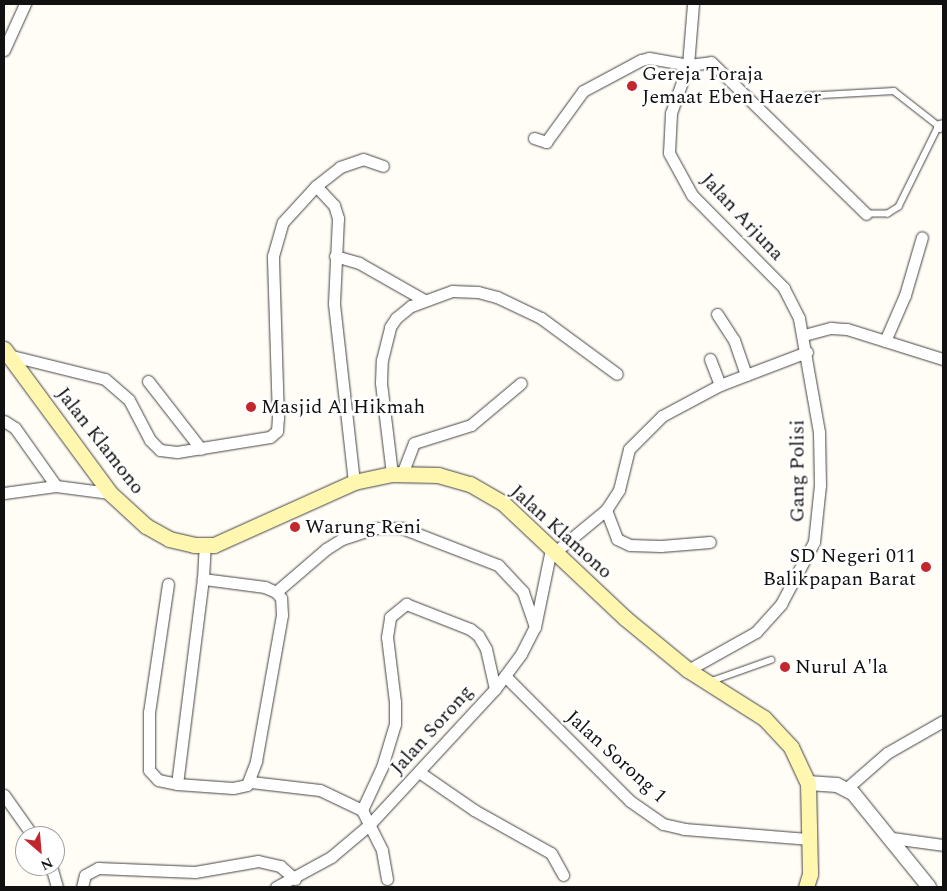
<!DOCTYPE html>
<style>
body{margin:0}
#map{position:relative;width:947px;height:891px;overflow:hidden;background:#fffdf5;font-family:Spectral,serif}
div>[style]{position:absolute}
.roads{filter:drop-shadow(0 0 1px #444) drop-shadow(0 0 1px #444)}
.service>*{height:5.5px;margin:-2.75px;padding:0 2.75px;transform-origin:2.75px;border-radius:2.75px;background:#fff}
.minor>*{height:11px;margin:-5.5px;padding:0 5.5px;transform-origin:5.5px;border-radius:5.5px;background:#fff}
.tertiary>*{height:14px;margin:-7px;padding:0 7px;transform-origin:7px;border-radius:7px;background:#fff}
.secondary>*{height:15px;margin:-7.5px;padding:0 7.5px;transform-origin:7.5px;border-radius:7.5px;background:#fff6b0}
.dots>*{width:14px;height:14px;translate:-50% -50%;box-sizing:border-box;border:2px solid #fff;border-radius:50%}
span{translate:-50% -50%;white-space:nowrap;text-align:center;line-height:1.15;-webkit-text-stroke:5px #fff;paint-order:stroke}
.poi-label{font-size:20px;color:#111}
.left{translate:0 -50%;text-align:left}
.right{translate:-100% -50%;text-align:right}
.street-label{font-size:20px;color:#111}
.frame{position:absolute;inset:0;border:5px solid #111;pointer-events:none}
.north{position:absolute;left:15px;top:826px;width:50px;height:50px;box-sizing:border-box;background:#fff;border:1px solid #a0a0a0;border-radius:50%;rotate:153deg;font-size:14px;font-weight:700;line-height:20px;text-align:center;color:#111}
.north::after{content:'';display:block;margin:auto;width:18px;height:22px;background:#c4262e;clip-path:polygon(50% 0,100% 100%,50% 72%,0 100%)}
</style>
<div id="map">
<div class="roads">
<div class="service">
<i style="left:804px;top:96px;width:90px;rotate:-3.2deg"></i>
<i style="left:894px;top:91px;width:57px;rotate:37.9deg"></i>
<i style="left:939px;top:126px;width:90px;rotate:116.3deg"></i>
<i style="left:899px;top:207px;width:13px;rotate:148deg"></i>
<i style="left:888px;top:214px;width:22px;rotate:180deg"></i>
<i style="left:709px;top:682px;width:66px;rotate:-19.5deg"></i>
</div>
<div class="minor">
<i style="left:4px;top:50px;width:51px;rotate:-65.5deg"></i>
<i style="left:939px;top:126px;width:4px;rotate:-14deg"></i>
<i style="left:534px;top:138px;width:13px;rotate:18deg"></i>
<i style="left:546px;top:142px;width:63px;rotate:-54deg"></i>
<i style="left:583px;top:91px;width:66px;rotate:-28.1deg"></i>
<i style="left:641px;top:60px;width:8px;rotate:-14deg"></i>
<i style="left:649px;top:58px;width:40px;rotate:10deg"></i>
<i style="left:688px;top:65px;width:23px;rotate:-7deg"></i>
<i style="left:711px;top:62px;width:217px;rotate:44.4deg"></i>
<i style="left:316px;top:186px;width:26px;rotate:47deg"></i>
<i style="left:334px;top:205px;width:14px;rotate:73deg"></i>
<i style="left:338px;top:218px;width:86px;rotate:92.7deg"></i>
<i style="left:334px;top:304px;width:179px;rotate:83.6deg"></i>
<i style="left:335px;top:256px;width:25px;rotate:16deg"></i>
<i style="left:359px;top:263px;width:75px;rotate:29.6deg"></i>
<i style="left:717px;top:314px;width:31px;rotate:57deg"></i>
<i style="left:734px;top:340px;width:37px;rotate:71deg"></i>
<i style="left:804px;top:335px;width:28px;rotate:-15deg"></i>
<i style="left:831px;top:328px;width:16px;rotate:4deg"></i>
<i style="left:847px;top:329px;width:101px;rotate:17.4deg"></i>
<i style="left:885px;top:341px;width:50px;rotate:-66.5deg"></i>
<i style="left:905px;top:295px;width:60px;rotate:-73.7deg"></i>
<i style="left:8px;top:355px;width:100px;rotate:13.9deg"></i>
<i style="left:105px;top:379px;width:32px;rotate:41deg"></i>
<i style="left:129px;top:400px;width:45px;rotate:62.3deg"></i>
<i style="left:150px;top:440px;width:14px;rotate:45deg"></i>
<i style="left:160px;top:450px;width:17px;rotate:7deg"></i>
<i style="left:177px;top:452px;width:94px;rotate:-9.2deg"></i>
<i style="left:270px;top:437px;width:9px;rotate:-41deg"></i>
<i style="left:277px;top:431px;width:13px;rotate:-86deg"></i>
<i style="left:278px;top:418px;width:162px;rotate:-91.8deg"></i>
<i style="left:273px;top:256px;width:35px;rotate:-74deg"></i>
<i style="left:283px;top:222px;width:49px;rotate:-47.5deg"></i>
<i style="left:316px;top:186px;width:31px;rotate:-38deg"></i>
<i style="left:340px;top:167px;width:24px;rotate:-19deg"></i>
<i style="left:363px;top:159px;width:21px;rotate:19deg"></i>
<i style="left:710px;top:359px;width:28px;rotate:69deg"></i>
<i style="left:148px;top:381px;width:86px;rotate:52.1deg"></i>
<i style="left:4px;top:421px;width:13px;rotate:32deg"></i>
<i style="left:15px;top:428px;width:71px;rotate:54.7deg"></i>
<i style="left:392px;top:474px;width:92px;rotate:-96.9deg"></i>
<i style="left:381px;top:383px;width:23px;rotate:-88deg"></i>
<i style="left:382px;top:360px;width:34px;rotate:-76deg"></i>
<i style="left:390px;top:327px;width:11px;rotate:-56deg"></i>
<i style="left:396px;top:318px;width:19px;rotate:-39deg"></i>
<i style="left:411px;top:306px;width:44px;rotate:-20.1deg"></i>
<i style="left:452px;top:291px;width:26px;rotate:2deg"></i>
<i style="left:478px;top:292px;width:20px;rotate:15deg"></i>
<i style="left:497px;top:297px;width:49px;rotate:25.5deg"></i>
<i style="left:541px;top:318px;width:94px;rotate:36.4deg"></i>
<i style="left:402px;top:474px;width:33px;rotate:-69deg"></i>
<i style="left:414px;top:443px;width:60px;rotate:-17.5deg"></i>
<i style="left:471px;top:425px;width:65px;rotate:-40deg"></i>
<i style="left:4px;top:493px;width:52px;rotate:-7.7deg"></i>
<i style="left:56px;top:486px;width:54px;rotate:7.4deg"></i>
<i style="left:606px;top:510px;width:31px;rotate:69deg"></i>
<i style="left:617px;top:539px;width:14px;rotate:25deg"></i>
<i style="left:630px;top:545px;width:31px;rotate:2deg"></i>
<i style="left:661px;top:546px;width:49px;rotate:-4.7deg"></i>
<i style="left:555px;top:552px;width:66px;rotate:-39.5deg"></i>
<i style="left:606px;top:510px;width:24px;rotate:-57deg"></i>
<i style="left:619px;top:490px;width:42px;rotate:-76.3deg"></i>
<i style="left:629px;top:449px;width:47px;rotate:-45deg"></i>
<i style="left:662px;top:416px;width:66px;rotate:-28.1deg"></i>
<i style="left:720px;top:385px;width:93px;rotate:-20.8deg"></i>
<i style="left:168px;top:584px;width:129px;rotate:98.4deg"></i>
<i style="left:149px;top:712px;width:58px;rotate:90deg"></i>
<i style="left:149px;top:770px;width:13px;rotate:48deg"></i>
<i style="left:158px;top:780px;width:19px;rotate:12deg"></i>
<i style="left:177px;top:784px;width:56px;rotate:4.1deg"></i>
<i style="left:233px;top:788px;width:14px;rotate:-12deg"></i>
<i style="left:247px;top:785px;width:26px;rotate:-69deg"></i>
<i style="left:256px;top:761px;width:148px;rotate:-79.9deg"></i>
<i style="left:282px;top:615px;width:17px;rotate:-93deg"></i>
<i style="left:281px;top:598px;width:8px;rotate:-130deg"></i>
<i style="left:276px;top:592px;width:12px;rotate:-156deg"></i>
<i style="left:265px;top:587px;width:63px;rotate:-172.6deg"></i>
<i style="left:203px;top:579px;width:33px;rotate:-87deg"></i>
<i style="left:276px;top:592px;width:66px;rotate:-40.7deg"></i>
<i style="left:326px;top:549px;width:19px;rotate:-32deg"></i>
<i style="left:342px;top:539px;width:36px;rotate:-18deg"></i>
<i style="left:376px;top:528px;width:26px"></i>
<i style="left:402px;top:528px;width:103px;rotate:21.1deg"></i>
<i style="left:498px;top:565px;width:37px;rotate:47deg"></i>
<i style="left:523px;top:592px;width:37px;rotate:71deg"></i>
<i style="left:688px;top:670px;width:78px;rotate:-29.2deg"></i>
<i style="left:756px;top:632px;width:38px;rotate:-48deg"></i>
<i style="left:781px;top:604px;width:70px;rotate:-62deg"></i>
<i style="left:814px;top:542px;width:57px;rotate:-84deg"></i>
<i style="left:820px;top:485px;width:53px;rotate:-91.1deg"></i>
<i style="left:819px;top:432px;width:116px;rotate:-100deg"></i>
<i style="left:799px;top:318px;width:34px;rotate:-117deg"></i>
<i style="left:784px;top:288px;width:131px;rotate:-134.7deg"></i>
<i style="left:692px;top:195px;width:48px;rotate:-118.7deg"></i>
<i style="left:669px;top:153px;width:40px;rotate:-87.1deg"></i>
<i style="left:671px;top:113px;width:51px;rotate:-70.5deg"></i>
<i style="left:688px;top:65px;width:61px;rotate:-85.3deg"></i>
<i style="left:505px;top:676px;width:177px;rotate:45deg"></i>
<i style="left:630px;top:801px;width:40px;rotate:34.9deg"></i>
<i style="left:663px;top:824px;width:22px;rotate:13deg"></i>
<i style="left:684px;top:829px;width:124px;rotate:4.6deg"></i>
<i style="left:419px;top:772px;width:67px;rotate:34.6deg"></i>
<i style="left:474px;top:810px;width:88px;rotate:29.2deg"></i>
<i style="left:551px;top:853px;width:25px;rotate:61deg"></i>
<i style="left:251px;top:782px;width:69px;rotate:6.6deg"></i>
<i style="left:320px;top:790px;width:47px;rotate:25.5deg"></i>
<i style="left:177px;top:784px;width:207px;rotate:-82.8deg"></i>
<i style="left:847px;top:788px;width:53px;rotate:-41.2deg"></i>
<i style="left:887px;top:753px;width:64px;rotate:-29.7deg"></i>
<i style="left:4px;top:795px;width:50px;rotate:54.7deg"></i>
<i style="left:892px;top:838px;width:51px;rotate:7.8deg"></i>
<i style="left:51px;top:866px;width:22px;rotate:74deg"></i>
<i style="left:387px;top:879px;width:29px;rotate:-100deg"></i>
<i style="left:382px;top:850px;width:45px;rotate:-116.6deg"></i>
<i style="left:362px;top:810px;width:47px;rotate:-65.1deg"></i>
<i style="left:382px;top:767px;width:45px;rotate:-73.2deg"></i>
<i style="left:395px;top:724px;width:22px;rotate:-90deg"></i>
<i style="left:395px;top:702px;width:65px;rotate:-97deg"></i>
<i style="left:387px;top:637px;width:20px;rotate:-81deg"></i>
<i style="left:390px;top:617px;width:21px;rotate:-39deg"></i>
<i style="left:406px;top:604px;width:69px;rotate:21.3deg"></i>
<i style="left:470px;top:629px;width:10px;rotate:37deg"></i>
<i style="left:478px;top:635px;width:16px;rotate:60deg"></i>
<i style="left:486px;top:649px;width:41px;rotate:77.3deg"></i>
<i style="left:82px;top:887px;width:12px;rotate:-76deg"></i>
<i style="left:85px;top:875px;width:15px;rotate:-28deg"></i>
<i style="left:98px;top:868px;width:97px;rotate:2.4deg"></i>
<i style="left:195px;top:872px;width:64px;rotate:-9.9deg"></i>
<i style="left:258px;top:861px;width:23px;rotate:13deg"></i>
<i style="left:280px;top:866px;width:20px;rotate:41deg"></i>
<i style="left:276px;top:887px;width:63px;rotate:-28.6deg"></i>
<i style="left:331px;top:857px;width:50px;rotate:-40.1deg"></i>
<i style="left:369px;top:825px;width:185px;rotate:-47.2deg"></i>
<i style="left:495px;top:689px;width:44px;rotate:-53.4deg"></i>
<i style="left:521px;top:654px;width:30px;rotate:-63deg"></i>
<i style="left:535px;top:627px;width:80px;rotate:-78.4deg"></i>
</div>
<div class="tertiary">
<i style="left:808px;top:783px;width:29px;rotate:4deg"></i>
<i style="left:837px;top:785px;width:18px;rotate:27deg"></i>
<i style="left:853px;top:793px;width:121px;rotate:51deg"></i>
</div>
<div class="secondary">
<i style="left:4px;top:349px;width:179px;rotate:53.6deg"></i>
<i style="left:110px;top:493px;width:49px;rotate:42.5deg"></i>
<i style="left:146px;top:526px;width:26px;rotate:29deg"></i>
<i style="left:169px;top:539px;width:26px;rotate:13deg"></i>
<i style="left:194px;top:545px;width:20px"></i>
<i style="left:214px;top:545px;width:154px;rotate:-24.2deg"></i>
<i style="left:354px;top:482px;width:39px;rotate:-12deg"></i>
<i style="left:392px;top:474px;width:46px;rotate:1.2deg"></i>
<i style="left:438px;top:475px;width:33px;rotate:16deg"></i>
<i style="left:470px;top:484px;width:38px;rotate:30deg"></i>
<i style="left:503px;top:503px;width:168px;rotate:43.3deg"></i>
<i style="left:625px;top:618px;width:82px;rotate:39.5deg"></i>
<i style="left:688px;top:670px;width:90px;rotate:32.3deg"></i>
<i style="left:764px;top:718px;width:40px;rotate:47deg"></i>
<i style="left:791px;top:747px;width:40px;rotate:65deg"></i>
<i style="left:808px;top:783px;width:91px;rotate:88.7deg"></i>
<i style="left:810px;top:874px;width:14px;rotate:107deg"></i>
</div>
</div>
<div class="dots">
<i style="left:632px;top:86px;background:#c4262e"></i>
<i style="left:251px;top:407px;background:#c4262e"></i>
<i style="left:295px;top:527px;background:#c4262e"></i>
<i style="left:926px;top:567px;background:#c4262e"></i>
<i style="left:785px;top:667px;background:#c4262e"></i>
</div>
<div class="poi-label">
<span class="left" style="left:642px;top:86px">Gereja Toraja<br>Jemaat Eben Haezer</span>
<span class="left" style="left:261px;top:407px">Masjid Al Hikmah</span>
<span class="left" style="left:305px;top:527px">Warung Reni</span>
<span class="right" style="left:916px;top:568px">SD Negeri 011<br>Balikpapan Barat</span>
<span class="left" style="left:795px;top:667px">Nurul A'la</span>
</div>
<div class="street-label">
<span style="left:742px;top:217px;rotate:47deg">Jalan Arjuna</span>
<span style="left:100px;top:441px;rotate:52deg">Jalan Klamono</span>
<span style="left:798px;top:471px;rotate:-90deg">Gang Polisi</span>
<span style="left:561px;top:532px;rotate:42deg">Jalan Klamono</span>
<span style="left:432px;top:730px;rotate:-48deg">Jalan Sorong</span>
<span style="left:616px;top:757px;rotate:42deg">Jalan Sorong 1</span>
</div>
<div class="frame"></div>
<div class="north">N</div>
</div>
